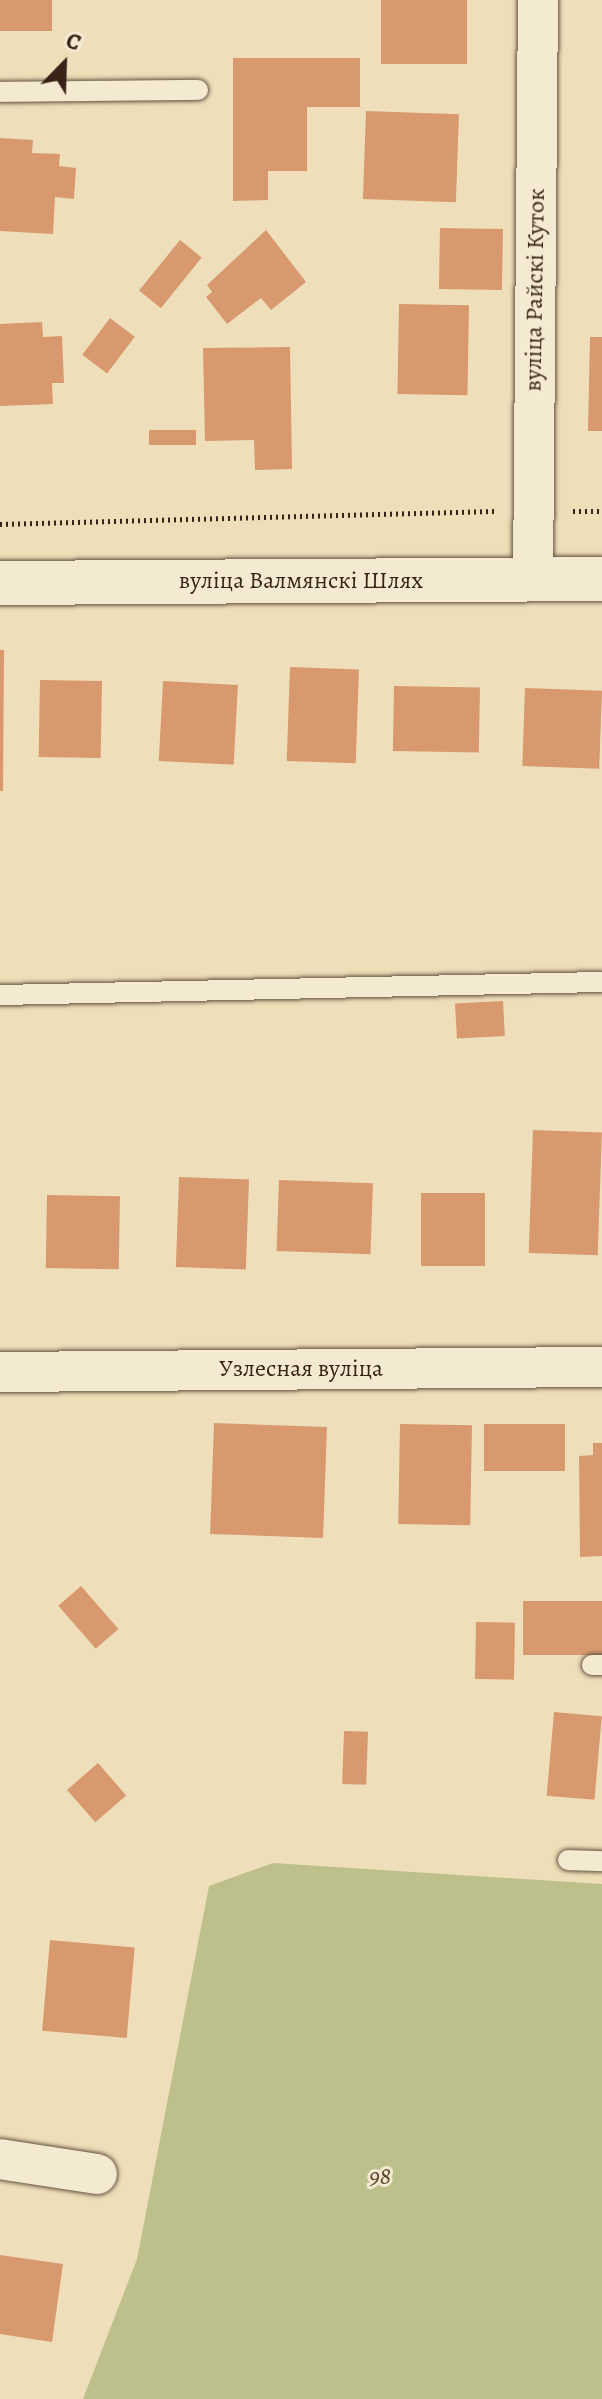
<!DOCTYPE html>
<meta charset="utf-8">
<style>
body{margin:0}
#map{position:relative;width:602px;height:2399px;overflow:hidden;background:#eedfba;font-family:Alegreya,serif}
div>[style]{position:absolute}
.green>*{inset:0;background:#bec08c}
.building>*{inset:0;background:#d8996f;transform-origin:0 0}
.path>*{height:5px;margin-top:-2.5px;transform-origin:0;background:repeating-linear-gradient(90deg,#382316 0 2px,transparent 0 6px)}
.roads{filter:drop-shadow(0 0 2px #66523f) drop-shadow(0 0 2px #66523f)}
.lane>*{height:20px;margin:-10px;padding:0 10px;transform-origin:10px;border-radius:10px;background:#f4ead2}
.street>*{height:40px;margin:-20px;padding:0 20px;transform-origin:20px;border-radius:20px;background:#f4ead2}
.secondary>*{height:44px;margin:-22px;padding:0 22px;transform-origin:22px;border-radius:22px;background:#f4ead2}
span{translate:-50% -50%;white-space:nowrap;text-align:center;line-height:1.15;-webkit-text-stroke:6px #f4ead2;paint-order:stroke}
.street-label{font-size:24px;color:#382316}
.park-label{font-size:24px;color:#5a4a34;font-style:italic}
.north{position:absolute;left:24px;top:24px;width:80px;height:80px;-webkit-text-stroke:6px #f4ead2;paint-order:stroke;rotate:23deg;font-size:22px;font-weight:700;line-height:32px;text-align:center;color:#382316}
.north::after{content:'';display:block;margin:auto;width:28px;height:36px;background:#382316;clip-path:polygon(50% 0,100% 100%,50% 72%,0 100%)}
</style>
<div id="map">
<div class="green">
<i style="clip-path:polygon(273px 1863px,602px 1884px,602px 2399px,83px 2399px,137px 2259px,209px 1886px)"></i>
</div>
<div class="building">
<i style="left:0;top:0;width:52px;height:31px"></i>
<i style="left:381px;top:0;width:86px;height:64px"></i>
<i style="clip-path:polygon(233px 58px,360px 58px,360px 107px,307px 107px,307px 171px,268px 171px,268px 200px,233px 201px)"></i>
<i style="left:366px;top:111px;width:93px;height:88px;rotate:2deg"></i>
<i style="clip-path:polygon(0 138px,33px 140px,32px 153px,60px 154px,59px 166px,76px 168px,74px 199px,55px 197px,53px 234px,0 231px)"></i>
<i style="left:440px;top:228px;width:63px;height:61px;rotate:1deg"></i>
<i style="clip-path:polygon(266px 230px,306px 282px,271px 310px,261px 298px,227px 324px,206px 297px,212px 292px,207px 285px)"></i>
<i style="left:180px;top:240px;width:28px;height:65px;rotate:39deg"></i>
<i style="left:399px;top:304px;width:70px;height:90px;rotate:1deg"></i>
<i style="left:110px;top:318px;width:31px;height:46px;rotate:37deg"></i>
<i style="clip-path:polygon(42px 322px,43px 337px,62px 336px,64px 383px,52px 383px,53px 404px,0 406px,0 324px)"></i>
<i style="clip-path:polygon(590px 337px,602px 337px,602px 431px,588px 431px)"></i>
<i style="clip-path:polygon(290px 347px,292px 469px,255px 470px,254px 440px,205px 441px,203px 348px)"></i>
<i style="left:196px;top:430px;width:15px;height:47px;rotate:90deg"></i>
<i style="clip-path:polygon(0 650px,4px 650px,3px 791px,0 791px)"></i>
<i style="left:290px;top:667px;width:69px;height:94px;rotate:2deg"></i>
<i style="left:40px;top:680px;width:62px;height:77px;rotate:1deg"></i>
<i style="left:163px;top:681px;width:75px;height:80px;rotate:3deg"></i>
<i style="left:394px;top:686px;width:86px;height:65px;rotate:1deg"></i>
<i style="left:525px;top:688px;width:77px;height:78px;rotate:2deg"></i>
<i style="left:503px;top:1001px;width:35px;height:48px;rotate:87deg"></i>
<i style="left:533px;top:1130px;width:69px;height:123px;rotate:2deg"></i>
<i style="left:179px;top:1177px;width:70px;height:90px;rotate:2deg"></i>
<i style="left:279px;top:1180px;width:94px;height:71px;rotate:2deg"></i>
<i style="left:421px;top:1193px;width:64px;height:73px"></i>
<i style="left:47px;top:1195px;width:73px;height:73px;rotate:1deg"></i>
<i style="left:214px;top:1423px;width:113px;height:111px;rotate:2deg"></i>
<i style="left:400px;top:1424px;width:72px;height:100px;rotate:1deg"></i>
<i style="left:484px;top:1424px;width:81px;height:47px"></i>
<i style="clip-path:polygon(593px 1443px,602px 1443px,602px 1556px,580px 1557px,579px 1456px,593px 1455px)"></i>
<i style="left:81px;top:1586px;width:57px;height:30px;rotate:49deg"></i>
<i style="left:602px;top:1601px;width:54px;height:79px;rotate:90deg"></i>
<i style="left:476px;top:1622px;width:39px;height:57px;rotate:1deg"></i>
<i style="left:554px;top:1712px;width:48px;height:84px;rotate:5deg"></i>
<i style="left:344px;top:1731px;width:24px;height:53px;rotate:2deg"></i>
<i style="left:98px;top:1763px;width:43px;height:41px;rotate:49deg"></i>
<i style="left:50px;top:1940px;width:85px;height:91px;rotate:5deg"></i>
<i style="clip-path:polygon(0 2255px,63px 2264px,52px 2342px,0 2334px)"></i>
</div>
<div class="path">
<i style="left:573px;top:511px;width:29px"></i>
<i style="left:0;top:524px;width:495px;rotate:-1.5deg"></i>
</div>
<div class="roads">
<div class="lane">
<i style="left:0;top:92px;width:198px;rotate:-0.6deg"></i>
<i style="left:0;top:995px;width:602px;rotate:-1.24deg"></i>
<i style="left:592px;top:1665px;width:10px"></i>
<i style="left:568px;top:1860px;width:34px;rotate:2deg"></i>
</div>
<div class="street">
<i style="left:533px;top:580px;width:580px;rotate:-89.51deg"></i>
<i style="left:0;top:1372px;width:602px;rotate:-0.48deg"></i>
<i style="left:0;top:2159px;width:98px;rotate:8.8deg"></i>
</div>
<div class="secondary">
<i style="left:0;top:583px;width:602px;rotate:-0.38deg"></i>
</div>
</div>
<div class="street-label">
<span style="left:535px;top:290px;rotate:-89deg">вуліца Райскі Куток</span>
<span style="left:301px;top:581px">вуліца Валмянскі Шлях</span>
<span style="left:301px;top:1369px">Узлесная вуліца</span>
</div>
<div class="park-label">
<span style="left:380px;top:2177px">98</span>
</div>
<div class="north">С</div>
</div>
